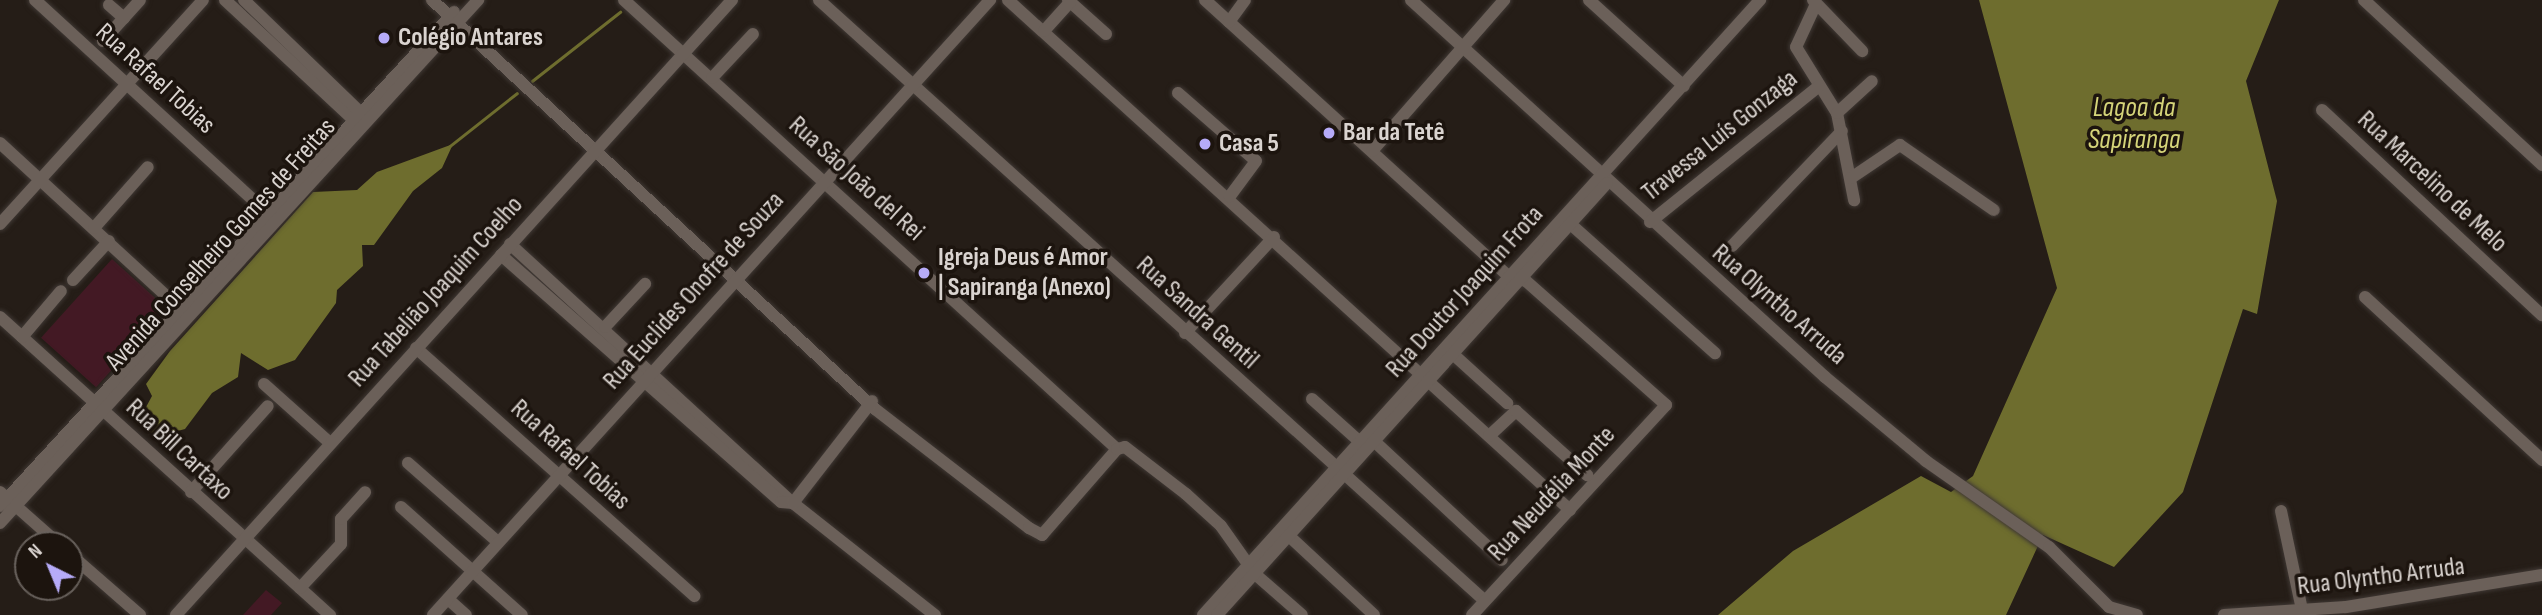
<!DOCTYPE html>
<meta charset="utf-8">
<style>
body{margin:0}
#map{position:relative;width:2542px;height:615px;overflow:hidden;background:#251d17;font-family:"Sofia Sans Condensed",sans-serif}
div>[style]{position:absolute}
.green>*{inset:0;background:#431924;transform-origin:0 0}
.water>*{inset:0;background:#6e6d2e}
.stream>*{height:2.5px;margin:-1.25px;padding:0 1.25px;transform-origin:1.25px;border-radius:1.25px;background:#6e6d2e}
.roads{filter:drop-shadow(0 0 2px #3f3834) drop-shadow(0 0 2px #3f3834)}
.minor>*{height:12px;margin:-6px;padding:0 6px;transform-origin:6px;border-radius:6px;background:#6b6059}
.dots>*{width:19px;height:19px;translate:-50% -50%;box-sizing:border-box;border:4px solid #1c140e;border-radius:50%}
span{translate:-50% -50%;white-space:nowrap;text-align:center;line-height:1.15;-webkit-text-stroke:7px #1c140e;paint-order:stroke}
.poi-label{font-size:26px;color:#dad4d0;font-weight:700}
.left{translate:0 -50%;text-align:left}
.street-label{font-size:26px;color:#dad4d0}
.water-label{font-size:28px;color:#d5d479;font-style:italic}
.north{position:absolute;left:14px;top:531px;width:70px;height:70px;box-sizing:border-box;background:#1c140e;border:2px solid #68615c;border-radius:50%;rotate:317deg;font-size:19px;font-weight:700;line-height:28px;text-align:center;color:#dad4d0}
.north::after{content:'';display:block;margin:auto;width:24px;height:32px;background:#b6abf8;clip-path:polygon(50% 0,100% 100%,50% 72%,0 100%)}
</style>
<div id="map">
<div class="green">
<i style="left:112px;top:259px;width:74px;height:106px;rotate:42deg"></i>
<i style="clip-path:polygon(266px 590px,282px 603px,271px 615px,243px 615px)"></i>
</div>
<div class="water">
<i style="clip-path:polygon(1979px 0,2279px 0,2246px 81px,2277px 201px,2257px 314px,2243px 309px,2183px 492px,2114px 567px,2043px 535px,2006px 615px,1718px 615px,1793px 551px,1921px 476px,1951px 492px,1973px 476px,2057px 288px)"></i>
<i style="clip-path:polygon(453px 144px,442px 168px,413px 191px,374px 245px,362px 245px,363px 266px,337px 290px,336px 303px,295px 360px,268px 370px,241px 353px,238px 377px,212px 393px,185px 429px,159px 436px,146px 430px,134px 412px,145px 409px,152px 396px,146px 384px,170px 351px,313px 192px,357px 190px,377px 172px)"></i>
</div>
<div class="stream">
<i style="left:532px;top:81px;width:112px;rotate:-38.1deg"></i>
<i style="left:450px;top:146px;width:85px;rotate:-38.3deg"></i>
</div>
<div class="roads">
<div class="minor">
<i style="left:35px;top:0;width:321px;rotate:42.5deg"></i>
<i style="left:225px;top:0;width:182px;rotate:43deg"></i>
<i style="left:244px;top:0;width:165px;rotate:44deg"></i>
<i style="left:432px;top:0;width:603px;rotate:42.71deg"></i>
<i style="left:875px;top:409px;width:195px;rotate:37.7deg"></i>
<i style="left:1029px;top:528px;width:15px;rotate:28deg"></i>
<i style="left:1042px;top:535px;width:114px;rotate:-48.9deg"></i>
<i style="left:624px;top:0;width:667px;rotate:42.33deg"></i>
<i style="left:1117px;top:449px;width:8px;rotate:-14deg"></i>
<i style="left:1125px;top:447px;width:77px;rotate:37.6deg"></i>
<i style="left:1186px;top:494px;width:47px;rotate:42.4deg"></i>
<i style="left:1221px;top:526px;width:59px;rotate:54.7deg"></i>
<i style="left:1255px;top:574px;width:62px;rotate:41.1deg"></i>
<i style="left:819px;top:0;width:896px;rotate:42.06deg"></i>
<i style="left:1008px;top:0;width:759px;rotate:42.22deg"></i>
<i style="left:1068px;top:0;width:51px;rotate:41.8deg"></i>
<i style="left:1205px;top:0;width:411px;rotate:42.3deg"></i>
<i style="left:1509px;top:277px;width:17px;rotate:13deg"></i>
<i style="left:1526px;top:281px;width:187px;rotate:41.5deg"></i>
<i style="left:1666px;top:405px;width:286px;rotate:132.7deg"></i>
<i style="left:1411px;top:0;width:560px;rotate:42.32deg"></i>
<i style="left:1825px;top:377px;width:131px;rotate:39.7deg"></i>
<i style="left:1926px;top:461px;width:150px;rotate:35deg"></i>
<i style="left:2049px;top:547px;width:85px;rotate:45deg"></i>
<i style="left:2109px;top:607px;width:29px;rotate:16deg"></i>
<i style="left:1589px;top:0;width:128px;rotate:42.2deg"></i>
<i style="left:1813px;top:0;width:71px;rotate:46.1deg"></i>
<i style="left:2364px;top:0;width:243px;rotate:42.8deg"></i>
<i style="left:1816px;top:4px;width:47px;rotate:114.9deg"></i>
<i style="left:1796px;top:47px;width:78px;rotate:58.2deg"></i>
<i style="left:1837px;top:113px;width:89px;rotate:78.9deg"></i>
<i style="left:109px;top:5px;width:20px;rotate:41deg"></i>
<i style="left:1229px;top:22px;width:27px;rotate:-54deg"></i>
<i style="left:1044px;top:31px;width:39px;rotate:-48deg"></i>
<i style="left:103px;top:41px;width:55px;rotate:-47.9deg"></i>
<i style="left:712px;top:78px;width:60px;rotate:-47deg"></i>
<i style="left:1178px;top:93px;width:103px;rotate:41.1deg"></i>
<i style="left:1256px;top:161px;width:44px;rotate:126.6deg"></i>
<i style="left:2322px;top:110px;width:301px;rotate:43deg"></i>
<i style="left:1837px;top:113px;width:47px;rotate:-42.4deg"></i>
<i style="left:0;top:143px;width:251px;rotate:42.6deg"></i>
<i style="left:1372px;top:151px;width:201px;rotate:-48.8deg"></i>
<i style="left:1851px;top:178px;width:59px;rotate:-34deg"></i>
<i style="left:1900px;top:145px;width:114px;rotate:34.7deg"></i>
<i style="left:1566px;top:220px;width:200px;rotate:41.8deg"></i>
<i style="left:1650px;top:222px;width:217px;rotate:-38.8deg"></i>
<i style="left:0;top:224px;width:302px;rotate:-47.8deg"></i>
<i style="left:94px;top:228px;width:81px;rotate:-48.5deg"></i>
<i style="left:510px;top:244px;width:384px;rotate:42.5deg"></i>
<i style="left:793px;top:503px;width:181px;rotate:38.3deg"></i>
<i style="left:1732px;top:246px;width:159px;rotate:-46.3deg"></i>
<i style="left:501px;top:255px;width:373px;rotate:41.4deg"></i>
<i style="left:781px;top:502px;width:12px;rotate:5deg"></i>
<i style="left:73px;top:280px;width:53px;rotate:-47.3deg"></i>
<i style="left:2365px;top:297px;width:241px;rotate:42.6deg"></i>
<i style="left:0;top:317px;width:445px;rotate:42.1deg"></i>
<i style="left:605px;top:327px;width:59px;rotate:-47.1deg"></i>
<i style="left:1185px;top:333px;width:131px;rotate:-47.2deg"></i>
<i style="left:22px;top:337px;width:60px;rotate:-49.7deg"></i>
<i style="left:416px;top:348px;width:373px;rotate:41.7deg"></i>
<i style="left:1454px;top:355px;width:72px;rotate:42.2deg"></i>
<i style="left:264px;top:384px;width:89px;rotate:41.8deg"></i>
<i style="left:1312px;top:399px;width:63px;rotate:41.8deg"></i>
<i style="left:1489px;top:436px;width:37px;rotate:-43deg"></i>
<i style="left:1516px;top:411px;width:96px;rotate:42deg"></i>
<i style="left:1375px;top:442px;width:173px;rotate:42.9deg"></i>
<i style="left:408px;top:463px;width:120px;rotate:41.3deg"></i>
<i style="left:0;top:492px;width:80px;rotate:41.5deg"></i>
<i style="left:191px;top:492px;width:115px;rotate:-48.2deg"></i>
<i style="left:793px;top:503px;width:129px;rotate:-52.2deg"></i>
<i style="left:0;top:506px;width:671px;rotate:-47.42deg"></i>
<i style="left:401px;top:507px;width:162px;rotate:41.8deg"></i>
<i style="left:2281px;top:511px;width:101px;rotate:78deg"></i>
<i style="left:0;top:523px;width:709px;rotate:-47.57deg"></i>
<i style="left:1289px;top:536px;width:116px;rotate:42.9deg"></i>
<i style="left:70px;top:554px;width:93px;rotate:41.1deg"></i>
<i style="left:300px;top:588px;width:60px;rotate:-47deg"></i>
<i style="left:341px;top:544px;width:25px;rotate:-90deg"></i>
<i style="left:341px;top:519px;width:36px;rotate:-48deg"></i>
<i style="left:448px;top:599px;width:24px;rotate:42deg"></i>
<i style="left:176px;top:615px;width:829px;rotate:-47.88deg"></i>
<i style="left:433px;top:615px;width:830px;rotate:-47.83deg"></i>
<i style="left:1203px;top:615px;width:830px;rotate:-47.83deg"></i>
<i style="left:1217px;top:615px;width:582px;rotate:-47.92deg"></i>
<i style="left:2224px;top:615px;width:122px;rotate:-3.8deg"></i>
<i style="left:2346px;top:607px;width:199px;rotate:-9.3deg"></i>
</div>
</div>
<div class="dots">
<i style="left:384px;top:38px;background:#b6abf8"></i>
<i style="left:1329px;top:133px;background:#b6abf8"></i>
<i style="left:1205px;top:144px;background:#b6abf8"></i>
<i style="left:924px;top:273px;background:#b6abf8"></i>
</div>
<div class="poi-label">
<span class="left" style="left:398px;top:38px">Colégio Antares</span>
<span class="left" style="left:1343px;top:133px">Bar da Tetê</span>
<span class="left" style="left:1219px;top:144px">Casa 5</span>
<span class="left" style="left:938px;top:273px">Igreja Deus é Amor<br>| Sapiranga (Anexo)</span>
</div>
<div class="street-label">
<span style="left:155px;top:79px;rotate:42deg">Rua Rafael Tobias</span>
<span style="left:1720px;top:136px;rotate:-39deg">Travessa Luís Gonzaga</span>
<span style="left:856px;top:179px;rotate:42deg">Rua São João del Rei</span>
<span style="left:2432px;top:182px;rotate:43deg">Rua Marcelino de Melo</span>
<span style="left:221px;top:245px;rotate:-48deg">Avenida Conselheiro Gomes de Freitas</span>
<span style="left:694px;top:291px;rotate:-48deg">Rua Euclides Onofre de Souza</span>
<span style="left:436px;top:292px;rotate:-48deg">Rua Tabelião Joaquim Coelho</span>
<span style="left:1465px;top:292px;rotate:-48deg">Rua Doutor Joaquim Frota</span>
<span style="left:1779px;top:305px;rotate:41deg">Rua Olyntho Arruda</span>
<span style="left:1197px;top:313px;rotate:42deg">Rua Sandra Gentil</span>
<span style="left:179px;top:450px;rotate:43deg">Rua Bill Cartaxo</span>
<span style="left:570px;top:455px;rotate:42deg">Rua Rafael Tobias</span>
<span style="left:1552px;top:494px;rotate:-47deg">Rua Neudélia Monte</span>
<span style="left:2381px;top:577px;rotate:-7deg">Rua Olyntho Arruda</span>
</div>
<div class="water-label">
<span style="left:2134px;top:124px">Lagoa da<br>Sapiranga</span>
</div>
<div class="north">N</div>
</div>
